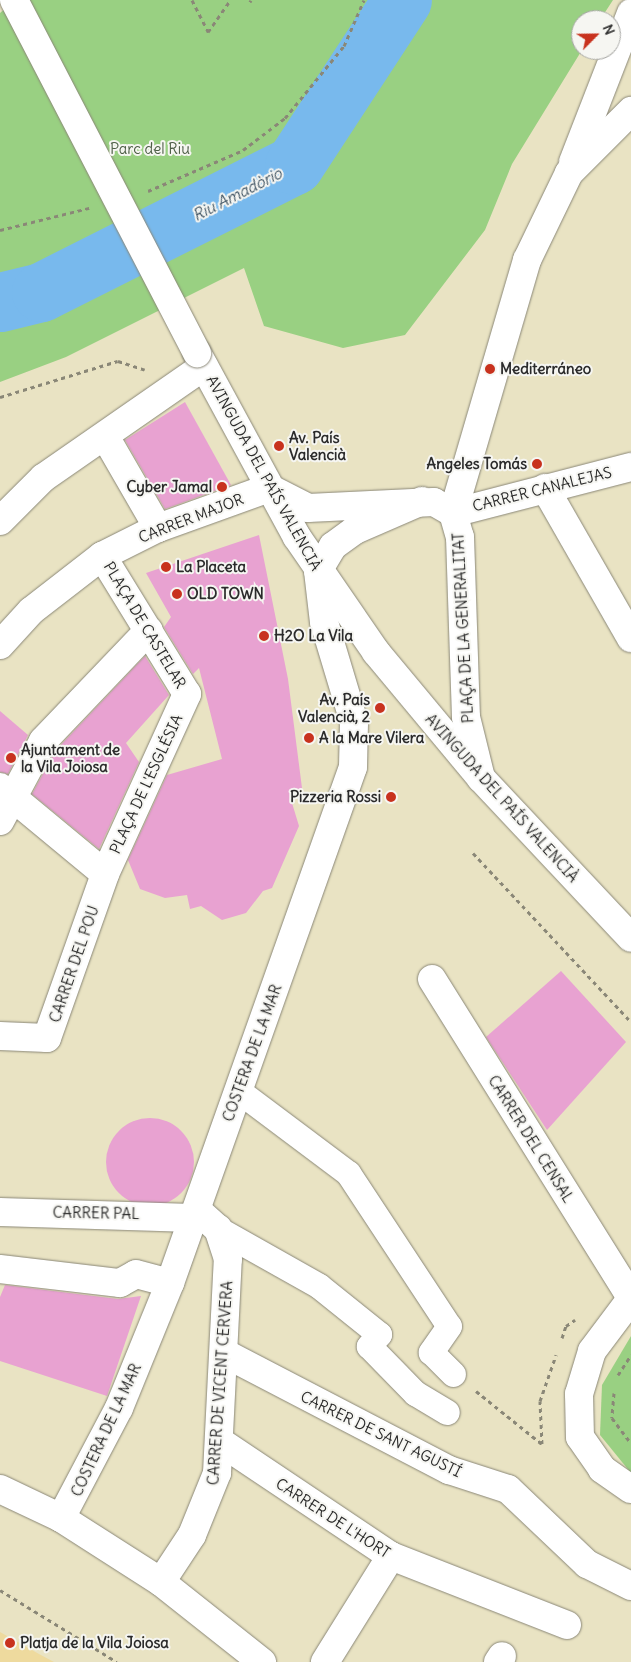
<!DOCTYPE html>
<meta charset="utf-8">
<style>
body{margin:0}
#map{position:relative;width:631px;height:1662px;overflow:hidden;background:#e9e3c3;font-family:Delius,sans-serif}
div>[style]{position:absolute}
.green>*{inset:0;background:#99d082}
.sand>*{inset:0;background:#eeda9e}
.river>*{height:59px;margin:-29.5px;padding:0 29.5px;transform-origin:29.5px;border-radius:29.5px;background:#78b9ed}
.building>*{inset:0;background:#e8a2d1}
.round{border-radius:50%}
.path>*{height:3px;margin-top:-1.5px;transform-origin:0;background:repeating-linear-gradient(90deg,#8a8777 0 4px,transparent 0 8px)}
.roads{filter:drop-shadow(0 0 1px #8a8777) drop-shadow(0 0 1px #8a8777)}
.pedestrian>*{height:25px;margin:-12.5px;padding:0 12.5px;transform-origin:12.5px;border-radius:12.5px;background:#fff}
.minor>*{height:28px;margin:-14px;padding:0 14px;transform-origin:14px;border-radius:14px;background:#fff}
.secondary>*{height:28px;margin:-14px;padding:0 14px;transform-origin:14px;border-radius:14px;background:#fff}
.bridges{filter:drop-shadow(0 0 1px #8a8777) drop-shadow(0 0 1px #8a8777)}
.secondary-bridge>*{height:28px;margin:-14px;padding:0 14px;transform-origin:14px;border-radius:14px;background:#fff}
.dots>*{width:14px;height:14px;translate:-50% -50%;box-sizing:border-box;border:2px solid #f6f6f2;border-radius:50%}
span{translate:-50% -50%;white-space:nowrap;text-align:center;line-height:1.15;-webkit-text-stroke:4px #f6f6f2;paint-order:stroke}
.park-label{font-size:15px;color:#4c5d45}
.poi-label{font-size:15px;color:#2b2b2b;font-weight:700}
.left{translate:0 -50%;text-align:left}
.right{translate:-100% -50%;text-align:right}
.street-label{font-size:15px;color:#2b2b2b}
.water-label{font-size:16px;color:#425665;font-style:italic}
.north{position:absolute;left:571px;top:10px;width:50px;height:50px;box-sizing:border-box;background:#f6f6f2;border:1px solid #a5a5a2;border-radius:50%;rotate:67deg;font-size:14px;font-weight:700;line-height:20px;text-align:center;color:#2b2b2b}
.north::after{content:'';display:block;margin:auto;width:18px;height:22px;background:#c8321e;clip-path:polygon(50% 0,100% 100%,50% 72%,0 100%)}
</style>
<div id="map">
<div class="green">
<i style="clip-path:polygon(15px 0,613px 0,600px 20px,581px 20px,582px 50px,512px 164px,485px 230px,405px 335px,343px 348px,264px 326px,244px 268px,66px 357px,0 382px,0 13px)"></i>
<i style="clip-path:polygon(631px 1336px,631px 1473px,600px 1435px,602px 1385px)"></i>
</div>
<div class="sand">
<i style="clip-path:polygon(0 1632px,39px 1654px,54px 1662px,0 1662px)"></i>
</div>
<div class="river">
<i style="left:0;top:302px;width:42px;rotate:-13.7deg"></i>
<i style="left:41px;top:292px;width:283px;rotate:-26.7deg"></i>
<i style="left:294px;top:165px;width:197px;rotate:-56.8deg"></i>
</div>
<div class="building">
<i style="clip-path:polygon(185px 402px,231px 485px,165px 509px,125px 440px)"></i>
<i style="clip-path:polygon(259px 535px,288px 679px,302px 788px,292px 803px,299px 826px,272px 888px,263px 891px,246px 913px,222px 920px,201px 906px,190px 909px,187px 895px,165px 898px,140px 889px,128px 860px,167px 775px,222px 759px,199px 668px,193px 674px,164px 627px,171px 617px,146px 573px)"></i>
<i style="clip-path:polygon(145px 656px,169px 695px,126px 743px,139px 762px,99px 849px,32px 794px,56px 750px)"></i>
<i style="clip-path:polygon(0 711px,28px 735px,8px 774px,0 772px)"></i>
<i style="clip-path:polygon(561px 971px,626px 1042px,547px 1130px,486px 1037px)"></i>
<i class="round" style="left:106px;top:1118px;width:88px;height:88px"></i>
<i style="clip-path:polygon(5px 1285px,118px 1299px,141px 1296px,107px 1396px,0 1361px,0 1297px)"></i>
</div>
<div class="path">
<i style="left:192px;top:0;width:36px;rotate:63deg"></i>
<i style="left:208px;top:32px;width:39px;rotate:-55deg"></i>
<i style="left:250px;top:2px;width:2px;rotate:-63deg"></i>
<i style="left:148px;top:191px;width:103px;rotate:-23.3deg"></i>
<i style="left:243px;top:150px;width:53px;rotate:-37.3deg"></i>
<i style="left:285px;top:118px;width:93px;rotate:-50.7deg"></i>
<i style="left:344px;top:46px;width:50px;rotate:-66.5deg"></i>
<i style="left:0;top:230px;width:92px;rotate:-13.9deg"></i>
<i style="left:0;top:397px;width:123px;rotate:-17deg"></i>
<i style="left:118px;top:361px;width:28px;rotate:18deg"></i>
<i style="left:473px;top:853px;width:231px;rotate:46.9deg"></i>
<i style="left:562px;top:1338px;width:13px;rotate:-72deg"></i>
<i style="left:566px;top:1326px;width:11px;rotate:-34deg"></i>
<i style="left:618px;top:1375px;width:24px;rotate:-57deg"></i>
<i style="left:476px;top:1391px;width:85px;rotate:38.8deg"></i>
<i style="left:542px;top:1444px;width:43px;rotate:-92.7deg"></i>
<i style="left:540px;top:1401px;width:49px;rotate:-70.8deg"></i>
<i style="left:614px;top:1393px;width:25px;rotate:95deg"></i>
<i style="left:612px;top:1418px;width:31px;rotate:53deg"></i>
<i style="left:0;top:1590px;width:137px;rotate:31.6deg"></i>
</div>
<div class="roads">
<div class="pedestrian">
<i style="left:240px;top:1092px;width:135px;rotate:36.9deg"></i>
<i style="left:348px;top:1173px;width:183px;rotate:56.6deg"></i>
<i style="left:449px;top:1326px;width:32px;rotate:125deg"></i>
<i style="left:431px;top:1352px;width:31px;rotate:45deg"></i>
<i style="left:218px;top:1229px;width:116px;rotate:29.4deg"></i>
<i style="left:319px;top:1286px;width:77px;rotate:38.7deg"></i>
<i style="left:379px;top:1334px;width:16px;rotate:130deg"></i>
<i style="left:369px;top:1346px;width:66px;rotate:45.6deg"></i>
<i style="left:415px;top:1393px;width:37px;rotate:31deg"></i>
</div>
<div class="minor">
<i style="left:573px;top:162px;width:160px;rotate:-68.7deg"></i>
<i style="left:106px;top:438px;width:104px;rotate:60deg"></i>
<i style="left:545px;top:488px;width:173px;rotate:60.2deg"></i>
<i style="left:453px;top:513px;width:264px;rotate:-73.7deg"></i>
<i style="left:527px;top:260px;width:97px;rotate:-64.2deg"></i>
<i style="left:569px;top:173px;width:88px;rotate:-45deg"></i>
<i style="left:453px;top:513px;width:184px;rotate:-14.5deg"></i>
<i style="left:0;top:521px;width:61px;rotate:-45deg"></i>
<i style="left:43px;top:478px;width:196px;rotate:-34.8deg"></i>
<i style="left:0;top:645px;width:46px;rotate:-47.6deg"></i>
<i style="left:31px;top:611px;width:90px;rotate:-37.8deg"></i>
<i style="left:102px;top:556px;width:63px;rotate:-26.6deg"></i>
<i style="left:158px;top:528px;width:118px;rotate:-19.8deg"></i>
<i style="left:269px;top:488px;width:44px;rotate:27.1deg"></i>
<i style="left:308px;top:508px;width:126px;rotate:-2.7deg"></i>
<i style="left:434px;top:502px;width:22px;rotate:30deg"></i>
<i style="left:453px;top:513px;width:25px;rotate:74deg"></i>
<i style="left:460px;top:537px;width:180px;rotate:88.1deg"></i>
<i style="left:466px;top:717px;width:63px;rotate:76.2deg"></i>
<i style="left:0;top:787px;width:136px;rotate:39.6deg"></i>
<i style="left:0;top:821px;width:91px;rotate:-61.7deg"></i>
<i style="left:43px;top:741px;width:153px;rotate:-46.3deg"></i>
<i style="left:432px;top:979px;width:375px;rotate:58deg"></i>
<i style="left:0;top:1036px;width:47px;rotate:2.4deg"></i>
<i style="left:47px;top:1038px;width:174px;rotate:-70.5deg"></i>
<i style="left:105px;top:874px;width:198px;rotate:-65.5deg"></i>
<i style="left:187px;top:694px;width:162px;rotate:-121.6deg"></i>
<i style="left:0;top:1212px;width:192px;rotate:1.8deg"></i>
<i style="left:0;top:1269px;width:121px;rotate:6.7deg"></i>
<i style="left:120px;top:1283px;width:18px;rotate:-29deg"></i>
<i style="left:136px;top:1274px;width:35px;rotate:15deg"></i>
<i style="left:631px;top:1299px;width:65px;rotate:126.9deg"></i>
<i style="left:592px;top:1351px;width:45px;rotate:106.8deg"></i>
<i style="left:579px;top:1394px;width:43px;rotate:88.7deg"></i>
<i style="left:580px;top:1437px;width:39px;rotate:55deg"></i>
<i style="left:602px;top:1469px;width:35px;rotate:35deg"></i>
<i style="left:224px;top:1353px;width:254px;rotate:27.5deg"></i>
<i style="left:449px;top:1470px;width:62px;rotate:17.9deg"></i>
<i style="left:508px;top:1489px;width:109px;rotate:43.5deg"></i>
<i style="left:587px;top:1564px;width:49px;rotate:26.6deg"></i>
<i style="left:219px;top:1441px;width:207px;rotate:33.8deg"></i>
<i style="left:391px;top:1556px;width:189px;rotate:21.4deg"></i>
<i style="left:0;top:1489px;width:68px;rotate:25.4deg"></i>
<i style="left:61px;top:1518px;width:119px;rotate:32.6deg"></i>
<i style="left:161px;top:1582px;width:129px;rotate:38.4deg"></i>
<i style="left:61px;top:1518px;width:124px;rotate:-62.2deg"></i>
<i style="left:119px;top:1408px;width:135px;rotate:-67.8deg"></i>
<i style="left:170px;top:1283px;width:547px;rotate:-70.47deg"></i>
<i style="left:353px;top:767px;width:45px;rotate:-88.7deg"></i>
<i style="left:354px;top:722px;width:104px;rotate:-106.7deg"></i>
<i style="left:324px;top:622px;width:51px;rotate:-96.7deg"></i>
<i style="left:318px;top:571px;width:29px;rotate:-59deg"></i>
<i style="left:333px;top:546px;width:27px;rotate:-36deg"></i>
<i style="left:355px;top:530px;width:73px;rotate:-23.4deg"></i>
<i style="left:161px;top:1582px;width:56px;rotate:-56.6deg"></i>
<i style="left:192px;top:1535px;width:67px;rotate:-68deg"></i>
<i style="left:217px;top:1473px;width:214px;rotate:-87.1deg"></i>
<i style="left:228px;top:1259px;width:32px;rotate:-108deg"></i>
<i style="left:218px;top:1229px;width:28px;rotate:-138deg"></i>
<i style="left:325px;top:1662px;width:125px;rotate:-58.1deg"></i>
<i style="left:498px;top:1662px;width:7px;rotate:-56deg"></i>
</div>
<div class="secondary">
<i style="left:197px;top:353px;width:209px;rotate:61.5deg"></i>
<i style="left:297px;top:537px;width:140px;rotate:55.5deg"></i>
<i style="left:376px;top:652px;width:164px;rotate:50.2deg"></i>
<i style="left:481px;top:778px;width:219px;rotate:46.8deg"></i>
</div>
</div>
<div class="bridges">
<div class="secondary-bridge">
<i style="left:14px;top:0;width:398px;rotate:62.6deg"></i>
</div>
</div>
<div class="dots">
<i style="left:490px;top:369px;background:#c8321e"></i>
<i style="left:279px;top:446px;background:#c8321e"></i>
<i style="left:537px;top:464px;background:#c8321e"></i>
<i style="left:222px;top:487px;background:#c8321e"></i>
<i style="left:166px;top:567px;background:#c8321e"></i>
<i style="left:177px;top:594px;background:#c8321e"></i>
<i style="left:264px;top:636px;background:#c8321e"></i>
<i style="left:380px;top:708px;background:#c8321e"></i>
<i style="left:309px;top:738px;background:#c8321e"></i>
<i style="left:11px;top:758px;background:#c8321e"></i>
<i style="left:391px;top:797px;background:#c8321e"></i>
<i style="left:10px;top:1643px;background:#c8321e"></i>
</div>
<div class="park-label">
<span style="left:150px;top:149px">Parc del Riu</span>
</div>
<div class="poi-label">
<span class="left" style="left:500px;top:369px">Mediterráneo</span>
<span class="left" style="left:289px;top:446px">Av. País<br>Valencià</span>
<span class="right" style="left:527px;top:464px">Angeles Tomás</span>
<span class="right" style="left:212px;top:487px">Cyber Jamal</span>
<span class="left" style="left:176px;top:567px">La Placeta</span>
<span class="left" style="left:187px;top:594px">OLD TOWN</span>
<span class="left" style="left:274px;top:636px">H2O La Vila</span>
<span class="right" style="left:370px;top:708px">Av. País<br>Valencià, 2</span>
<span class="left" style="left:319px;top:738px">A la Mare Vilera</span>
<span class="left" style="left:21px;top:758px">Ajuntament de<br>la Vila Joiosa</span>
<span class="right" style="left:381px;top:797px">Pizzeria Rossi</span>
<span class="left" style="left:20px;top:1643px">Platja de la Vila Joiosa</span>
</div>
<div class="street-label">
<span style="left:264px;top:473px;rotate:61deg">AVINGUDA DEL PAÍS VALENCIÀ</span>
<span style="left:542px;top:489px;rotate:-14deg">CARRER CANALEJAS</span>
<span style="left:191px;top:518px;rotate:-21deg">CARRER MAJOR</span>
<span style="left:145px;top:625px;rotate:59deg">PLAÇA DE CASTELAR</span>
<span style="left:463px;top:628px;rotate:-93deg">PLAÇA DE LA GENERALITAT</span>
<span style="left:146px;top:784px;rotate:-65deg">PLAÇA DE L'ESGLÉSIA</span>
<span style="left:502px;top:798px;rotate:48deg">AVINGUDA DEL PAÍS VALENCIÀ</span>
<span style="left:74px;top:964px;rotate:-71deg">CARRER DEL POU</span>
<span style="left:252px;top:1053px;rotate:-70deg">COSTERA DE LA MAR</span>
<span style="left:531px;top:1139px;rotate:58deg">CARRER DEL CENSAL</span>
<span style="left:96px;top:1213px;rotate:1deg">CARRER PAL</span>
<span style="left:220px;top:1383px;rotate:-86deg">CARRER DE VICENT CERVERA</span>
<span style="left:106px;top:1430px;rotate:-65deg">COSTERA DE LA MAR</span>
<span style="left:381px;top:1434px;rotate:26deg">CARRER DE SANT AGUSTÍ</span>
<span style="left:333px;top:1518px;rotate:33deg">CARRER DE L'HORT</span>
</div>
<div class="water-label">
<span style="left:237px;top:194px;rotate:-27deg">Riu Amadòrio</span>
</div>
<div class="north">N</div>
</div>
